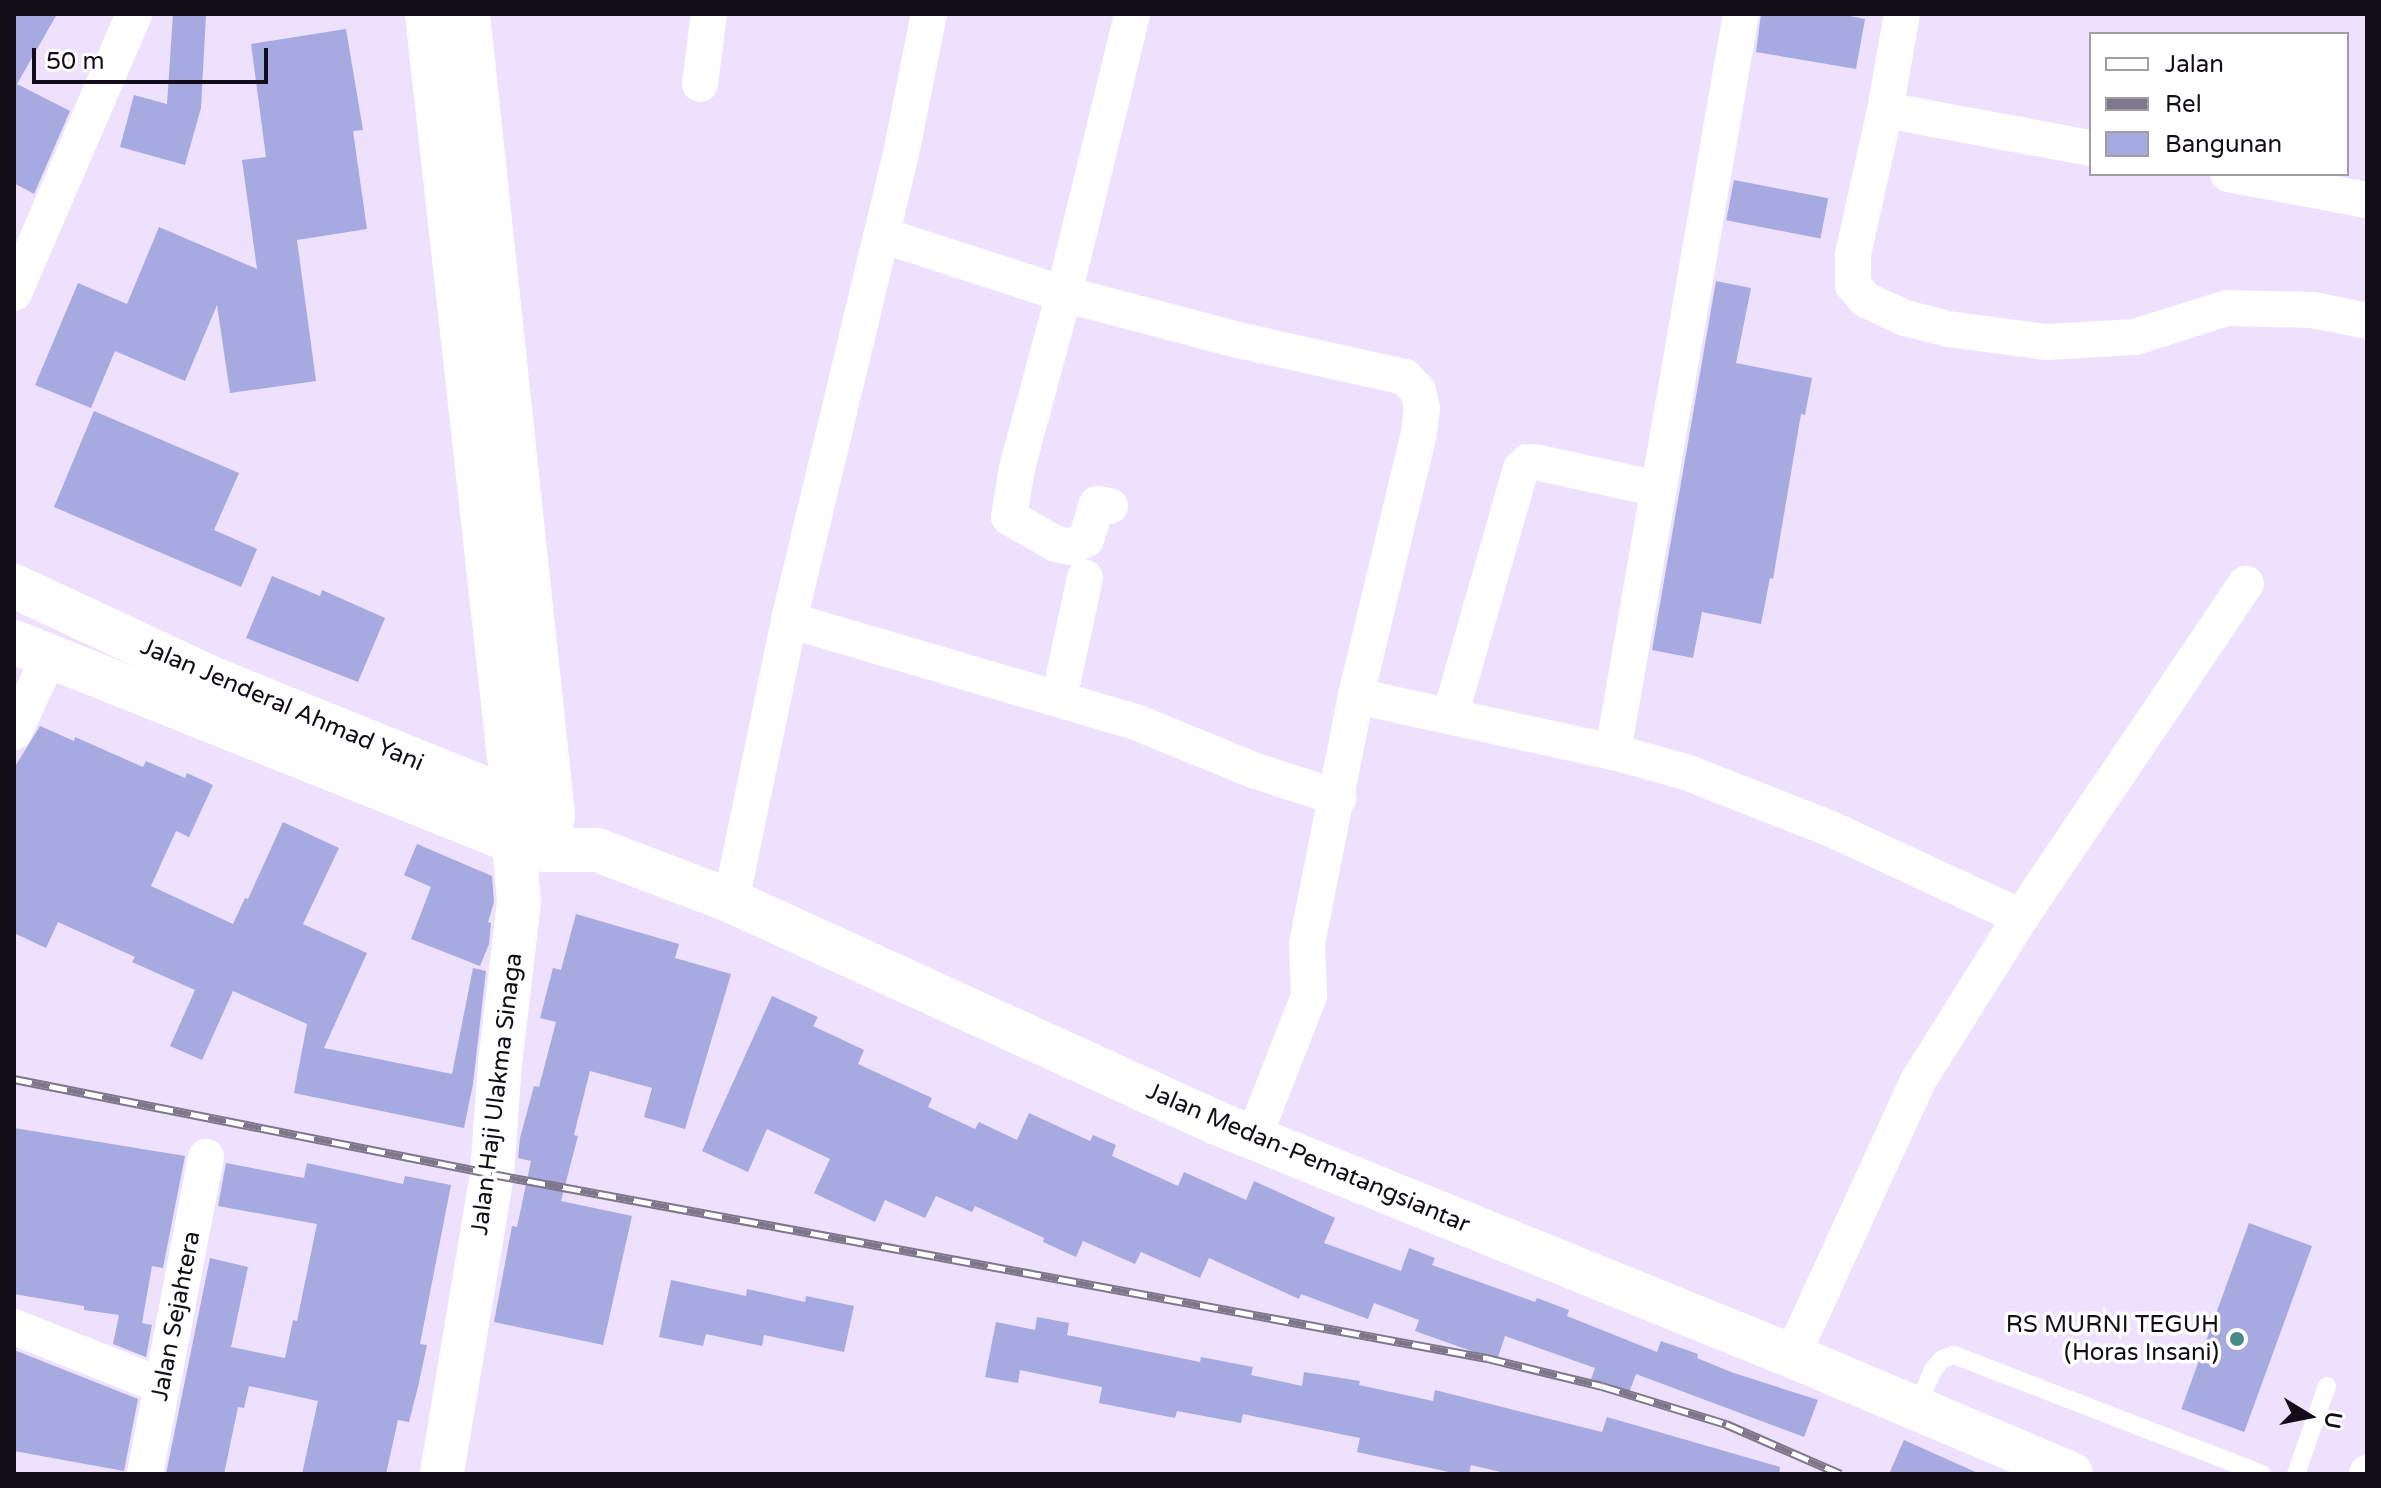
<!DOCTYPE html>
<style>
body{margin:0}
#map{position:relative;width:2381px;height:1488px;overflow:hidden;background:#ede1fd;font-family:"Varela Round",sans-serif}
div>[style]{position:absolute}
.building>*{inset:0;background:#a7aae0;transform-origin:0 0}
.lane>*{height:18px;margin:-9px;padding:0 9px;transform-origin:9px;border-radius:9px;background:#fff}
.street>*{height:36px;margin:-18px;padding:0 18px;transform-origin:18px;border-radius:18px;background:#fff}
.primary>*{height:44px;margin:-22px;padding:0 22px;transform-origin:22px;border-radius:22px;background:#fff}
.highway>*{height:44px;margin:-22px;padding:0 22px;transform-origin:22px;border-radius:22px;background:#fff}
.rail>*{height:9px;margin-top:-4.5px;transform-origin:0;background:repeating-linear-gradient(90deg,#fff 0 18px,#7e7689 0 36px);box-sizing:border-box;border-block:2px solid #7e7689}
.dots>*{width:22px;height:22px;translate:-50% -50%;box-sizing:border-box;border:4px solid #fff;border-radius:50%}
span{translate:-50% -50%;white-space:nowrap;text-align:center;line-height:1.15;-webkit-text-stroke:7px #fff;paint-order:stroke}
.street-label{font-size:24px;color:#120d18}
.poi-label{font-size:24px;color:#120d18}
.right{translate:-100% -50%;text-align:right}
.frame{position:absolute;inset:0;border:16px solid #120d18;pointer-events:none}
.legend{position:absolute;left:2089px;top:32px;width:260px;height:144px;box-sizing:border-box;background:#fff;border:2px solid #a09ea3;margin:0;padding:10px 14px;list-style:none;font-size:24px;color:#120d18}
.legend li{display:flex;align-items:center;gap:16px;height:40px}
.legend b{width:40px;border:2px solid #a09ea3}
.north{position:absolute;left:2269px;top:1376px;width:80px;height:80px;-webkit-text-stroke:6px #fff;paint-order:stroke;rotate:100deg;font-size:22px;font-weight:700;line-height:32px;text-align:center;color:#120d18}
.north::after{content:'';display:block;margin:auto;width:28px;height:36px;background:#120d18;clip-path:polygon(50% 0,100% 100%,50% 72%,0 100%)}
.scale{position:absolute;left:32px;top:48px;width:236px;height:36px;box-sizing:border-box;border:4px solid #120d18;border-top:0;padding-left:10px;font-size:24px;line-height:28px;white-space:nowrap;color:#120d18;-webkit-text-stroke:6px #fff;paint-order:stroke}
</style>
<div id="map">
<div class="building">
<i style="clip-path:polygon(14px 14px,57px 14px,17px 84px,70px 111px,34px 194px,14px 183px)"></i>
<i style="clip-path:polygon(173px 14px,206px 14px,201px 108px,185px 165px,120px 147px,134px 95px,167px 104px)"></i>
<i style="clip-path:polygon(1761px 14px,1839px 14px,1865px 19px,1856px 69px,1756px 52px)"></i>
<i style="clip-path:polygon(346px 29px,363px 130px,353px 131px,367px 229px,297px 240px,316px 381px,230px 393px,217px 305px,185px 381px,115px 351px,91px 408px,35px 385px,78px 283px,127px 304px,159px 227px,257px 269px,242px 160px,266px 157px,251px 44px)"></i>
<i style="left:1734px;top:180px;width:96px;height:41px;rotate:11deg"></i>
<i style="clip-path:polygon(1716px 281px,1751px 288px,1736px 363px,1812px 378px,1805px 415px,1801px 414px,1773px 579px,1770px 578px,1761px 624px,1702px 612px,1693px 658px,1652px 650px)"></i>
<i style="clip-path:polygon(94px 411px,239px 473px,214px 530px,257px 549px,241px 587px,54px 507px)"></i>
<i style="clip-path:polygon(272px 576px,320px 596px,322px 590px,385px 618px,358px 682px,246px 638px)"></i>
<i style="clip-path:polygon(40px 726px,74px 741px,75px 737px,143px 767px,146px 761px,185px 778px,187px 773px,213px 785px,189px 837px,176px 831px,151px 886px,233px 924px,245px 898px,248px 899px,283px 822px,339px 848px,303px 924px,367px 953px,324px 1048px,452px 1074px,473px 968px,486px 971px,473px 1084px,464px 1128px,294px 1093px,307px 1024px,233px 991px,202px 1060px,170px 1046px,195px 990px,132px 962px,135px 957px,58px 922px,46px 948px,14px 933px,14px 768px)"></i>
<i style="clip-path:polygon(417px 844px,492px 876px,494px 902px,488px 922px,491px 923px,489px 944px,480px 966px,411px 939px,431px 887px,404px 875px)"></i>
<i style="clip-path:polygon(576px 914px,679px 944px,675px 958px,731px 974px,685px 1129px,644px 1117px,652px 1088px,590px 1071px,574px 1135px,578px 1136px,561px 1201px,632px 1216px,603px 1345px,494px 1322px,512px 1226px,517px 1227px,531px 1161px,518px 1158px,520px 1138px,534px 1086px,539px 1087px,556px 1022px,540px 1018px,553px 968px,561px 970px)"></i>
<i style="clip-path:polygon(772px 996px,818px 1017px,813px 1026px,864px 1050px,858px 1064px,932px 1098px,928px 1107px,975px 1129px,979px 1122px,1017px 1140px,1029px 1113px,1090px 1141px,1093px 1135px,1116px 1145px,1112px 1156px,1178px 1186px,1184px 1172px,1246px 1200px,1254px 1181px,1335px 1218px,1324px 1243px,1401px 1271px,1409px 1248px,1435px 1258px,1432px 1265px,1535px 1302px,1537px 1298px,1569px 1310px,1567px 1316px,1657px 1352px,1661px 1341px,1698px 1354px,1697px 1358px,1731px 1372px,1818px 1400px,1804px 1437px,1636px 1374px,1629px 1393px,1591px 1379px,1595px 1368px,1505px 1336px,1497px 1360px,1415px 1331px,1419px 1320px,1374px 1303px,1368px 1319px,1301px 1294px,1299px 1299px,1209px 1258px,1200px 1278px,1141px 1252px,1135px 1264px,1083px 1241px,1076px 1257px,1043px 1242px,1044px 1238px,975px 1206px,972px 1212px,936px 1196px,925px 1218px,885px 1200px,875px 1222px,814px 1193px,830px 1159px,767px 1129px,748px 1172px,702px 1151px)"></i>
<i style="clip-path:polygon(14px 1128px,185px 1156px,163px 1268px,152px 1266px,142px 1323px,152px 1325px,146px 1357px,113px 1344px,119px 1315px,84px 1310px,84px 1306px,14px 1294px)"></i>
<i style="clip-path:polygon(226px 1163px,304px 1178px,307px 1163px,403px 1184px,405px 1176px,451px 1185px,420px 1344px,427px 1345px,418px 1387px,409px 1422px,398px 1420px,386px 1474px,302px 1474px,318px 1401px,249px 1386px,244px 1408px,238px 1407px,224px 1474px,166px 1474px,210px 1258px,248px 1267px,231px 1347px,285px 1358px,293px 1320px,297px 1321px,317px 1224px,218px 1206px)"></i>
<i style="left:2249px;top:1223px;width:67px;height:198px;rotate:20deg"></i>
<i style="clip-path:polygon(671px 1280px,746px 1296px,747px 1289px,805px 1302px,806px 1296px,854px 1306px,844px 1352px,764px 1335px,762px 1346px,706px 1334px,703px 1346px,659px 1337px)"></i>
<i style="clip-path:polygon(1037px 1317px,1069px 1323px,1067px 1335px,1200px 1362px,1201px 1357px,1253px 1367px,1251px 1375px,1302px 1386px,1304px 1372px,1360px 1381px,1359px 1385px,1433px 1401px,1435px 1390px,1602px 1432px,1607px 1417px,1780px 1467px,1779px 1474px,1509px 1474px,1471px 1465px,1469px 1474px,1458px 1474px,1357px 1452px,1360px 1438px,1243px 1414px,1241px 1423px,1177px 1411px,1175px 1418px,1099px 1403px,1102px 1387px,1020px 1370px,1018px 1383px,985px 1377px,996px 1322px,1035px 1330px)"></i>
<i style="clip-path:polygon(14px 1350px,138px 1399px,124px 1471px,14px 1451px)"></i>
<i style="clip-path:polygon(1904px 1440px,1980px 1474px,1889px 1474px)"></i>
</div>
<div class="lane">
<i style="left:1916px;top:1408px;width:42px;rotate:-65.9deg"></i>
<i style="left:1933px;top:1370px;width:14px;rotate:-51deg"></i>
<i style="left:1942px;top:1359px;width:13px;rotate:-18deg"></i>
<i style="left:1954px;top:1355px;width:330px;rotate:21.1deg"></i>
<i style="left:2296px;top:1474px;width:93px;rotate:-70.6deg"></i>
</div>
<div class="street">
<i style="left:1902px;top:14px;width:97px;rotate:100deg"></i>
<i style="left:1885px;top:110px;width:148px;rotate:102.5deg"></i>
<i style="left:1853px;top:254px;width:31px;rotate:90deg"></i>
<i style="left:1853px;top:285px;width:20px;rotate:49deg"></i>
<i style="left:1866px;top:300px;width:43px;rotate:24.8deg"></i>
<i style="left:1905px;top:318px;width:44px;rotate:14.3deg"></i>
<i style="left:1948px;top:329px;width:100px;rotate:7.5deg"></i>
<i style="left:2047px;top:342px;width:88px;rotate:-3.3deg"></i>
<i style="left:2135px;top:337px;width:96px;rotate:-17.5deg"></i>
<i style="left:2227px;top:308px;width:86px;rotate:1.3deg"></i>
<i style="left:2313px;top:310px;width:55px;rotate:11.5deg"></i>
<i style="left:700px;top:84px;width:71px;rotate:-82.7deg"></i>
<i style="left:1885px;top:110px;width:209px;rotate:10.5deg"></i>
<i style="left:2228px;top:174px;width:141px;rotate:10.6deg"></i>
<i style="left:882px;top:235px;width:191px;rotate:18deg"></i>
<i style="left:1064px;top:294px;width:180px;rotate:14.8deg"></i>
<i style="left:1238px;top:340px;width:171px;rotate:12.5deg"></i>
<i style="left:1405px;top:377px;width:19px;rotate:47deg"></i>
<i style="left:1418px;top:391px;width:17px;rotate:77deg"></i>
<i style="left:1422px;top:408px;width:25px;rotate:97deg"></i>
<i style="left:1419px;top:433px;width:270px;rotate:103.5deg"></i>
<i style="left:1356px;top:696px;width:252px;rotate:101.2deg"></i>
<i style="left:1307px;top:943px;width:53px;rotate:87.8deg"></i>
<i style="left:1309px;top:996px;width:154px;rotate:111.4deg"></i>
<i style="left:14px;top:293px;width:304px;rotate:-66.7deg"></i>
<i style="left:1110px;top:506px;width:13px;rotate:-171deg"></i>
<i style="left:1097px;top:504px;width:37px;rotate:107deg"></i>
<i style="left:1086px;top:539px;width:17px;rotate:152deg"></i>
<i style="left:1071px;top:547px;width:15px;rotate:-169deg"></i>
<i style="left:1056px;top:544px;width:54px;rotate:-150.1deg"></i>
<i style="left:1009px;top:517px;width:50px;rotate:-80.7deg"></i>
<i style="left:1017px;top:468px;width:180px;rotate:-74.9deg"></i>
<i style="left:1064px;top:294px;width:288px;rotate:-76.3deg"></i>
<i style="left:789px;top:620px;width:364px;rotate:16.4deg"></i>
<i style="left:1138px;top:723px;width:124px;rotate:22.2deg"></i>
<i style="left:1253px;top:770px;width:90px;rotate:18deg"></i>
<i style="left:1356px;top:696px;width:263px;rotate:12.3deg"></i>
<i style="left:1613px;top:752px;width:76px;rotate:15.3deg"></i>
<i style="left:1686px;top:772px;width:154px;rotate:21.4deg"></i>
<i style="left:1829px;top:828px;width:212px;rotate:24.9deg"></i>
<i style="left:1059px;top:699px;width:124px;rotate:-77.9deg"></i>
<i style="left:1450px;top:716px;width:257px;rotate:-74deg"></i>
<i style="left:1521px;top:469px;width:10px;rotate:-45deg"></i>
<i style="left:1528px;top:462px;width:12px;rotate:5deg"></i>
<i style="left:1540px;top:463px;width:121px;rotate:12.4deg"></i>
<i style="left:14px;top:732px;width:83px;rotate:-65deg"></i>
<i style="left:1613px;top:752px;width:749px;rotate:-80.16deg"></i>
<i style="left:731px;top:901px;width:287px;rotate:-78.3deg"></i>
<i style="left:789px;top:620px;width:479px;rotate:-76.5deg"></i>
<i style="left:901px;top:154px;width:143px;rotate:-78.7deg"></i>
<i style="left:14px;top:1327px;width:159px;rotate:21.7deg"></i>
<i style="left:1792px;top:1356px;width:302px;rotate:-65.4deg"></i>
<i style="left:1918px;top:1081px;width:194px;rotate:-57.9deg"></i>
<i style="left:2021px;top:917px;width:402px;rotate:-56deg"></i>
<i style="left:145px;top:1474px;width:323px;rotate:-79.1deg"></i>
<i style="left:2367px;top:1474px;width:1px;rotate:-90deg"></i>
</div>
<div class="primary">
<i style="left:14px;top:586px;width:223px;rotate:25deg"></i>
<i style="left:216px;top:680px;width:328px;rotate:22deg"></i>
<i style="left:14px;top:642px;width:539px;rotate:21.8deg"></i>
<i style="left:514px;top:842px;width:60px;rotate:85.2deg"></i>
<i style="left:519px;top:902px;width:162px;rotate:96.7deg"></i>
<i style="left:500px;top:1063px;width:111px;rotate:94.1deg"></i>
<i style="left:492px;top:1174px;width:304px;rotate:99.5deg"></i>
</div>
<div class="highway">
<i style="left:427px;top:14px;width:748px;rotate:83.7deg"></i>
<i style="left:509px;top:757px;width:47px;rotate:76.6deg"></i>
<i style="left:520px;top:803px;width:39px;rotate:99deg"></i>
<i style="left:514px;top:842px;width:32px;rotate:14deg"></i>
<i style="left:545px;top:850px;width:52px"></i>
<i style="left:597px;top:850px;width:143px;rotate:20.8deg"></i>
<i style="left:731px;top:901px;width:534px;rotate:24.55deg"></i>
<i style="left:1217px;top:1123px;width:620px;rotate:22.06deg"></i>
<i style="left:1792px;top:1356px;width:303px;rotate:22.9deg"></i>
<i style="left:468px;top:14px;width:805px;rotate:83.94deg"></i>
<i style="left:553px;top:815px;width:36px;rotate:103deg"></i>
</div>
<div class="rail">
<i style="left:14px;top:1079px;width:487px;rotate:11.2deg"></i>
<i style="left:492px;top:1174px;width:1012px;rotate:10.48deg"></i>
<i style="left:1487px;top:1358px;width:118px;rotate:13.7deg"></i>
<i style="left:1602px;top:1386px;width:130px;rotate:17deg"></i>
<i style="left:1726px;top:1424px;width:125px;rotate:23.5deg"></i>
</div>
<div class="dots">
<i style="left:2237px;top:1339px;background:#458b86"></i>
</div>
<div class="street-label">
<span style="left:282px;top:705px;rotate:23deg">Jalan Jenderal Ahmad Yani</span>
<span style="left:497px;top:1094px;rotate:-83deg">Jalan Haji Ulakma Sinaga</span>
<span style="left:1308px;top:1158px;rotate:23deg">Jalan Medan-Pematangsiantar</span>
<span style="left:176px;top:1316px;rotate:-79deg">Jalan Sejahtera</span>
</div>
<div class="poi-label">
<span class="right" style="left:2219px;top:1339px">RS MURNI TEGUH<br>(Horas Insani)</span>
</div>
<div class="frame"></div>
<ul class="legend">
<li><b style="height:10px;background:#fff"></b>Jalan</li>
<li><b style="height:10px;background:#7e7689"></b>Rel</li>
<li><b style="height:22px;background:#a7aae0"></b>Bangunan</li>
</ul>
<div class="north">U</div>
<div class="scale">50 m</div>
</div>
